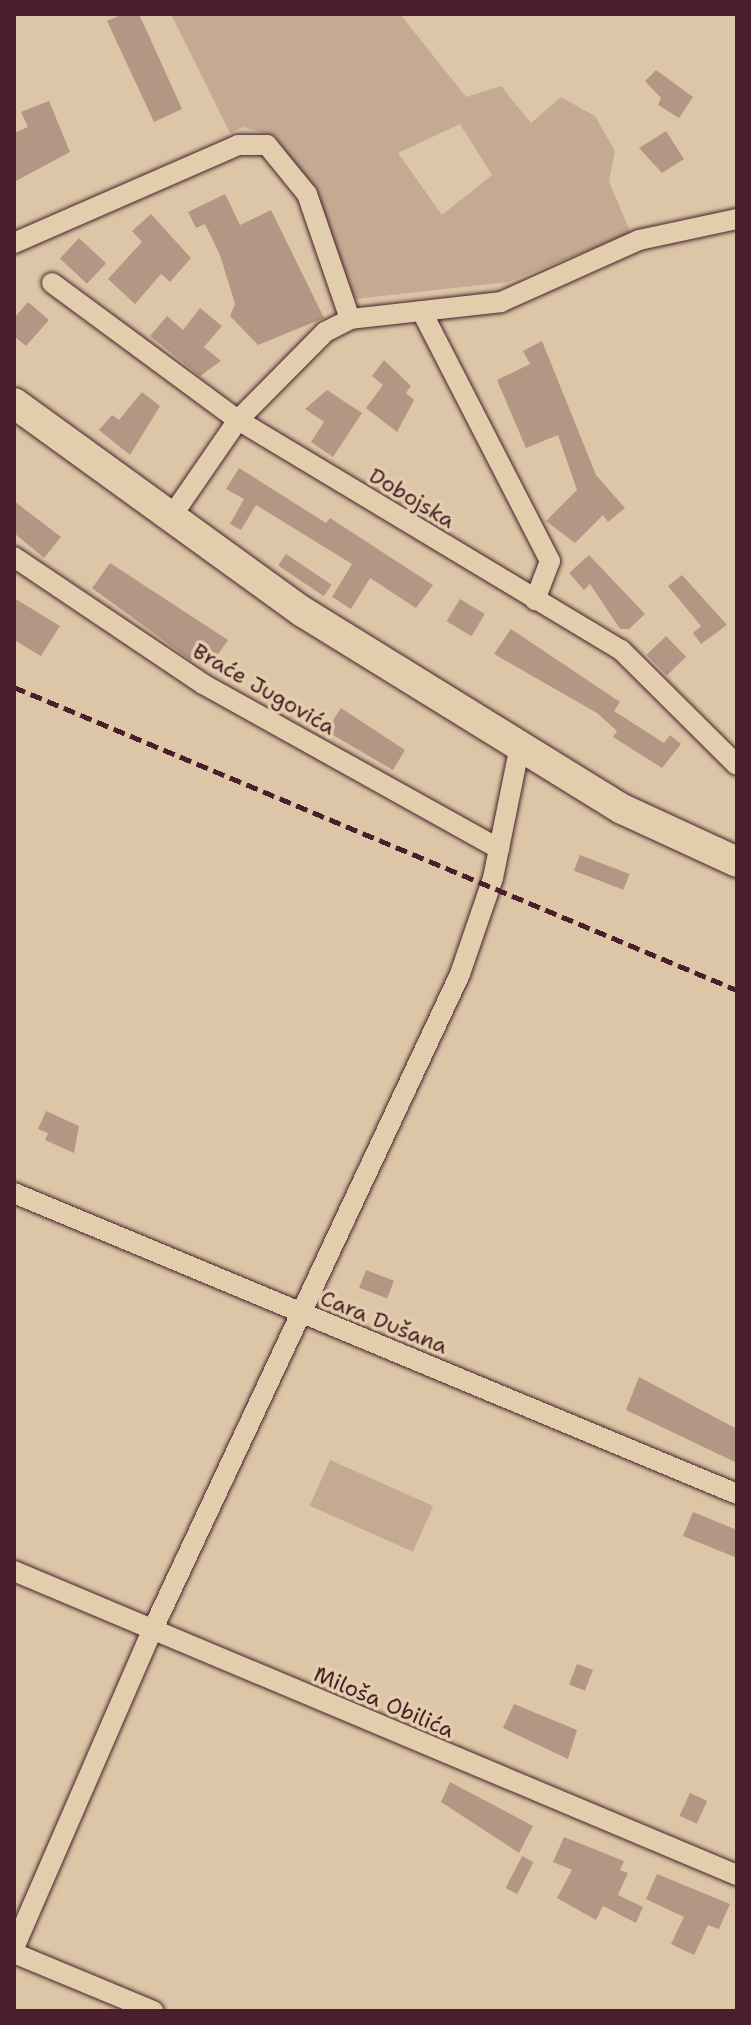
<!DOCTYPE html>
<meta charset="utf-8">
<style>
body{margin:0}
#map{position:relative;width:751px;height:2025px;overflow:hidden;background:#dcc6a7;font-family:"Shantell Sans",sans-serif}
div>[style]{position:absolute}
.green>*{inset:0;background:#c4aa92;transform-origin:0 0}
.building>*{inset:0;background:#b39784;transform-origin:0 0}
.roads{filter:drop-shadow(0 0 2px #4a1f2b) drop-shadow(0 0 2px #4a1f2b)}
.minor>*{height:20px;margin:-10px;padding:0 10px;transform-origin:10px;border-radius:10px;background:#e2cdac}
.secondary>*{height:30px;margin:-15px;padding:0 15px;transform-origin:15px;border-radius:15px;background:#e2cdac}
.rail>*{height:5px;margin-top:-2.5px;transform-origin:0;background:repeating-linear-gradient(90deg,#4a1f2b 0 12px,transparent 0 18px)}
span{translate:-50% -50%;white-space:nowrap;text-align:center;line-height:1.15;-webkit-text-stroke:7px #e2cdac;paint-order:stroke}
.street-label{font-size:22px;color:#4a1f2b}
.frame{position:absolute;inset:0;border:16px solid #4a1f2b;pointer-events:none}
</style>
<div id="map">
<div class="green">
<i style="clip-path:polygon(evenodd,171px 14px,400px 14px,466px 97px,501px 86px,531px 123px,561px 97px,595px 116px,615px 151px,609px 182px,631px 233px,508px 282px,355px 299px,311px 186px,275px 136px,243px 127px,230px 133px,171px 14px,460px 124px,492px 175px,442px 215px,398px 153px,460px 124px)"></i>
<i style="left:330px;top:1460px;width:113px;height:50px;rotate:24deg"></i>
</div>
<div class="building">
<i style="clip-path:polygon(123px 14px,139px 14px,182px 109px,154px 122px,107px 21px)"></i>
<i style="clip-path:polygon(656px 70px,693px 97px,679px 118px,658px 105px,661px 98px,645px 81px)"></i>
<i style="clip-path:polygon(49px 101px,70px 152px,14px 182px,14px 133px,28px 127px,21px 112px)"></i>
<i style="clip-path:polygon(666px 131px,684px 159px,662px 173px,639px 148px)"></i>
<i style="clip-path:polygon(225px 194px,240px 225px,271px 210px,324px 318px,258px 345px,230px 316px,235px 304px,220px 255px,205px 224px,196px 228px,188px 212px)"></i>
<i style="clip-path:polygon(151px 214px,191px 258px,170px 282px,161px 274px,135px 304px,108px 279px,142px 242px,132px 231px)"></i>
<i style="left:79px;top:238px;width:37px;height:28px;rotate:43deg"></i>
<i style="clip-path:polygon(28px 302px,49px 320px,26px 346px,14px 336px,14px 318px)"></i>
<i style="clip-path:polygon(200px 308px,222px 326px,204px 347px,221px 361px,200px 376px,150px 336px,167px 316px,183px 330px)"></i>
<i style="clip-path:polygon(542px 341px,596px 475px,625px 508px,608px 522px,603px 515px,575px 543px,546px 521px,577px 490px,558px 435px,526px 448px,497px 380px,530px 364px,523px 351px)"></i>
<i style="clip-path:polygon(384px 360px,411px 386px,406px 393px,414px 400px,397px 432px,366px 408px,383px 385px,372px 376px)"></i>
<i style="clip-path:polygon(327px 390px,362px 413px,333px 457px,311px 442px,324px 422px,305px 409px)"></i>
<i style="clip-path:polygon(142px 392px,160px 406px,130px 455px,99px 430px,112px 415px,119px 420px)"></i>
<i style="clip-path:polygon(239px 468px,326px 523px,330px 518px,433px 585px,416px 608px,370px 578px,351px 609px,332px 597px,352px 564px,256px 505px,241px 530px,230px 524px,244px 499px,226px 489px)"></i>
<i style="clip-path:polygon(14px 501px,61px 537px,44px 558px,14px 533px)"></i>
<i style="left:286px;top:554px;width:55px;height:14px;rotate:34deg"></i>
<i style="clip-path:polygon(589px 555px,645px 614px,629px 629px,620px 629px,590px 584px,584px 590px,569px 573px)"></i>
<i style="clip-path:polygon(110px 563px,228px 640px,214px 660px,199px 650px,192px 661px,92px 588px)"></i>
<i style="clip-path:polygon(682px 575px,727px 625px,701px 644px,693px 633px,701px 626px,668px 586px)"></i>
<i style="clip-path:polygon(14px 598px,60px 626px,41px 656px,14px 640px)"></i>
<i style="left:460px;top:599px;width:29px;height:26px;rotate:31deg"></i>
<i style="clip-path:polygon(511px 629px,620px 702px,614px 711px,664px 743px,670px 735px,681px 744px,662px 768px,613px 737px,617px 731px,597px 713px,494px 654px)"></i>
<i style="left:666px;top:636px;width:29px;height:27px;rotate:46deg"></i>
<i style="clip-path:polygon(341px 708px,405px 750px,393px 770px,326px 731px)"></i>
<i style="left:580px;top:855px;width:53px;height:17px;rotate:21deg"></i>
<i style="clip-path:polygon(46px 1111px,79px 1126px,74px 1153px,45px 1140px,48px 1133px,38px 1129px)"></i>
<i style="left:366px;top:1270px;width:30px;height:19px;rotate:21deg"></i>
<i style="clip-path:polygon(639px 1377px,737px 1429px,737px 1463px,626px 1410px)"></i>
<i style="clip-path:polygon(693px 1512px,737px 1530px,737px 1558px,683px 1536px)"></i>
<i style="left:577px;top:1664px;width:17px;height:22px;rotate:21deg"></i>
<i style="clip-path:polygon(514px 1704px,577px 1730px,568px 1759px,503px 1728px)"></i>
<i style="clip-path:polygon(450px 1782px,533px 1826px,519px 1853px,441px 1802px)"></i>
<i style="left:690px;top:1793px;width:19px;height:25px;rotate:25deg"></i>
<i style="clip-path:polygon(564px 1837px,624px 1861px,620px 1870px,628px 1873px,618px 1895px,643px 1907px,636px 1923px,603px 1906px,596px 1920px,557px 1898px,572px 1870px,553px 1862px)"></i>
<i style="left:522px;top:1856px;width:13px;height:36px;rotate:27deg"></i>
<i style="clip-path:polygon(657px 1874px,730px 1904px,719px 1929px,708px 1925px,694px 1955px,671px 1944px,684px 1917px,646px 1899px)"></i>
</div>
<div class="roads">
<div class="minor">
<i style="left:14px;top:243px;width:244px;rotate:-23.6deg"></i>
<i style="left:238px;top:145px;width:29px"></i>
<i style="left:267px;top:145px;width:63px;rotate:50.8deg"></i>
<i style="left:307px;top:194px;width:132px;rotate:71deg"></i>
<i style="left:52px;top:283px;width:231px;rotate:36.4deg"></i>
<i style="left:238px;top:420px;width:447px;rotate:31deg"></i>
<i style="left:621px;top:650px;width:163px;rotate:44.8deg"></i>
<i style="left:422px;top:312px;width:280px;rotate:62.8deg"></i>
<i style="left:550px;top:561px;width:42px;rotate:111deg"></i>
<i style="left:169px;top:520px;width:121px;rotate:-55.4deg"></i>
<i style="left:238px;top:420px;width:124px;rotate:-45.3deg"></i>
<i style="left:325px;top:332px;width:28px;rotate:-27deg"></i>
<i style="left:350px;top:319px;width:152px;rotate:-6.4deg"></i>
<i style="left:501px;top:302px;width:151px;rotate:-24.2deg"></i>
<i style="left:639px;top:240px;width:100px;rotate:-12.1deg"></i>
<i style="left:14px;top:557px;width:228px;rotate:33.9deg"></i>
<i style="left:203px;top:684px;width:339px;rotate:29.1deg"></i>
<i style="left:14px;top:1193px;width:783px;rotate:22.6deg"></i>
<i style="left:14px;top:1571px;width:784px;rotate:22.81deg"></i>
<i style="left:14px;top:1948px;width:346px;rotate:-66.5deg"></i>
<i style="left:152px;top:1631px;width:726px;rotate:-64.88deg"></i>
<i style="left:460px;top:974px;width:102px;rotate:-71deg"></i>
<i style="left:493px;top:878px;width:131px;rotate:-78.5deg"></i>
<i style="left:14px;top:1953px;width:151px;rotate:22.6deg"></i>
</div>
<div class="secondary">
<i style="left:14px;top:403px;width:357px;rotate:35.9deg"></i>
<i style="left:303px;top:612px;width:375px;rotate:31.7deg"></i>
<i style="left:622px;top:809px;width:127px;rotate:24.7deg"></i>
</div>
</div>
<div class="rail">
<i style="left:14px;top:687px;width:784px;rotate:22.74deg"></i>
</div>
<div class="street-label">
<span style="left:412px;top:498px;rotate:31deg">Dobojska</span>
<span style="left:264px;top:689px;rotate:30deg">Braće Jugovića</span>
<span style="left:384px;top:1322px;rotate:22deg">Cara Dušana</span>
<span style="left:384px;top:1702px;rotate:23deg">Miloša Obilića</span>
</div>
<div class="frame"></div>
</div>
